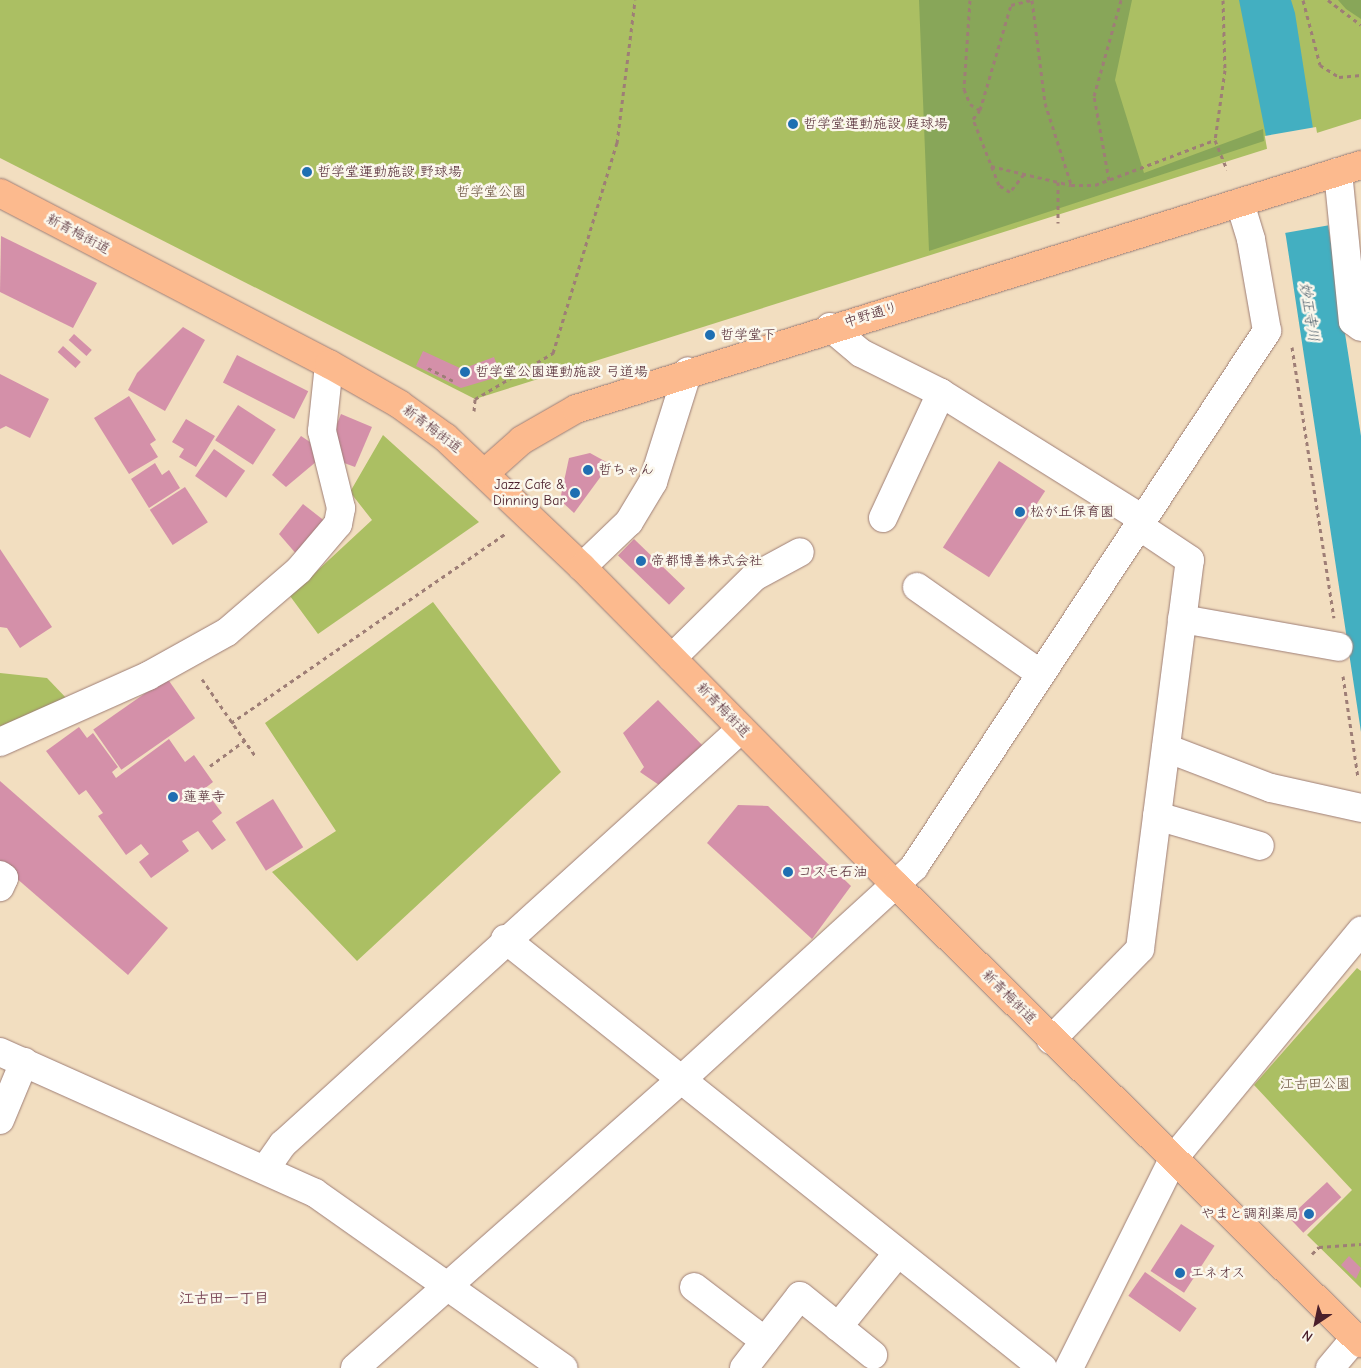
<!DOCTYPE html>
<meta charset="utf-8">
<style>
body{margin:0}
#map{position:relative;width:1361px;height:1368px;overflow:hidden;background:#f2dec0;font-family:"Comic Neue","Klee One",sans-serif}
div>[style]{position:absolute}
.green>*{inset:0;background:#abbf63}
.forest>*{inset:0;background:#88a659}
.water>*{inset:0;background:#43afc1}
.pier>*{inset:0;background:#f2dec0;transform-origin:0 0}
.building>*{inset:0;background:#d490a9;transform-origin:0 0}
.path>*{height:3px;margin-top:-1.5px;transform-origin:0;background:repeating-linear-gradient(90deg,#9e7e76 0 4px,transparent 0 8px)}
.roads{filter:drop-shadow(0 0 1px #9e7e76) drop-shadow(0 0 1px #9e7e76)}
.minor>*{height:28px;margin:-14px;padding:0 14px;transform-origin:14px;border-radius:14px;background:#fff}
.major>*{height:28px;margin:-14px;padding:0 14px;transform-origin:14px;border-radius:14px;background:#fcba8e}
.dots>*{width:14px;height:14px;translate:-50% -50%;box-sizing:border-box;border:2px solid #fbf7ec;border-radius:50%}
span{translate:-50% -50%;white-space:nowrap;text-align:center;line-height:1.15;-webkit-text-stroke:5px #fbf7ec;paint-order:stroke}
.poi-label{font-size:14px;color:#4a1f2b}
.left{translate:0 -50%;text-align:left}
.right{translate:-100% -50%;text-align:right}
.park-label{font-size:14px;color:#674f3c}
.street-label{font-size:14px;color:#4a1f2b}
.water-label{font-size:15px;color:#475967;font-style:italic}
.neighbourhood-label{font-size:15px;color:#7a4757;font-weight:700}
.north{position:absolute;left:1291px;top:1298px;width:50px;height:50px;-webkit-text-stroke:4px #fbf7ec;paint-order:stroke;rotate:214deg;font-size:14px;font-weight:700;line-height:20px;text-align:center;color:#4a1f2b}
.north::after{content:'';display:block;margin:auto;width:18px;height:22px;background:#4a1f2b;clip-path:polygon(50% 0,100% 100%,50% 72%,0 100%)}
</style>
<div id="map">
<div class="green">
<i style="clip-path:polygon(0 0,1361px 0,1361px 119px,475px 399px,0 158px)"></i>
<i style="clip-path:polygon(383px 435px,479px 522px,318px 634px,290px 596px,372px 520px,350px 492px)"></i>
<i style="clip-path:polygon(433px 602px,561px 772px,357px 961px,272px 872px,336px 831px,265px 723px)"></i>
<i style="clip-path:polygon(0 673px,47px 678px,69px 701px,0 730px)"></i>
<i style="clip-path:polygon(1357px 968px,1361px 971px,1361px 1288px,1307px 1235px,1352px 1190px,1254px 1085px)"></i>
</div>
<div class="forest">
<i style="clip-path:polygon(919px 0,1132px 0,1115px 80px,1144px 173px,1263px 129px,1264px 141px,929px 251px)"></i>
<i style="clip-path:polygon(1338px 0,1361px 0,1361px 19px,1346px 9px)"></i>
</div>
<div class="water">
<i style="clip-path:polygon(1239px 0,1291px 0,1295px 13px,1361px 436px,1361px 732px,1286px 237px)"></i>
</div>
<div class="pier">
<i style="left:1316px;top:127px;width:99px;height:52px;rotate:80deg"></i>
</div>
<div class="building">
<i style="clip-path:polygon(1px 236px,97px 283px,73px 328px,0 292px)"></i>
<i style="clip-path:polygon(183px 327px,205px 340px,165px 411px,128px 390px,137px 373px)"></i>
<i style="left:74px;top:334px;width:24px;height:8px;rotate:42deg"></i>
<i style="left:63px;top:346px;width:24px;height:8px;rotate:42deg"></i>
<i style="clip-path:polygon(423px 351px,462px 369px,494px 357px,501px 376px,461px 388px,416px 366px)"></i>
<i style="left:237px;top:355px;width:80px;height:31px;rotate:27deg"></i>
<i style="clip-path:polygon(0 374px,49px 399px,30px 438px,6px 426px,0 429px)"></i>
<i style="clip-path:polygon(129px 396px,156px 440px,150px 444px,158px 457px,129px 474px,94px 418px)"></i>
<i style="left:238px;top:405px;width:45px;height:42px;rotate:33deg"></i>
<i style="clip-path:polygon(341px 414px,372px 427px,355px 467px,336px 460px,332px 436px)"></i>
<i style="clip-path:polygon(186px 419px,215px 436px,196px 467px,179px 457px,184px 449px,172px 442px)"></i>
<i style="clip-path:polygon(301px 436px,310px 442px,317px 461px,286px 487px,272px 475px)"></i>
<i style="left:214px;top:449px;width:38px;height:33px;rotate:35deg"></i>
<i style="clip-path:polygon(590px 453px,610px 464px,574px 513px,560px 500px,569px 458px)"></i>
<i style="left:999px;top:461px;width:55px;height:103px;rotate:33deg"></i>
<i style="clip-path:polygon(155px 463px,162px 475px,169px 470px,180px 488px,149px 508px,131px 479px)"></i>
<i style="left:185px;top:487px;width:42px;height:42px;rotate:57deg"></i>
<i style="clip-path:polygon(303px 504px,326px 522px,298px 556px,279px 534px)"></i>
<i style="left:634px;top:539px;width:71px;height:23px;rotate:44deg"></i>
<i style="clip-path:polygon(0 549px,52px 627px,20px 648px,7px 628px,0 627px)"></i>
<i style="left:167px;top:678px;width:49px;height:90px;rotate:55deg"></i>
<i style="clip-path:polygon(658px 700px,706px 749px,662px 787px,640px 772px,644px 767px,623px 733px)"></i>
<i style="clip-path:polygon(79px 727px,87px 738px,93px 733px,118px 767px,112px 772px,116px 778px,169px 739px,185px 762px,194px 755px,213px 782px,204px 789px,222px 813px,212px 821px,226px 840px,212px 850px,198px 831px,182px 841px,189px 851px,151px 878px,139px 862px,149px 854px,141px 844px,126px 855px,98px 816px,103px 813px,86px 790px,79px 795px,46px 751px)"></i>
<i style="clip-path:polygon(0 781px,168px 928px,128px 975px,0 864px)"></i>
<i style="left:273px;top:799px;width:57px;height:44px;rotate:58deg"></i>
<i style="clip-path:polygon(738px 805px,768px 806px,851px 886px,812px 939px,707px 843px)"></i>
<i style="left:1327px;top:1182px;width:21px;height:52px;rotate:47deg"></i>
<i style="left:1181px;top:1224px;width:40px;height:56px;rotate:33deg"></i>
<i style="clip-path:polygon(1349px 1256px,1361px 1268px,1356px 1279px,1341px 1265px)"></i>
<i style="left:1145px;top:1272px;width:63px;height:29px;rotate:35deg"></i>
</div>
<div class="path">
<i style="left:970px;top:0;width:89px;rotate:93.9deg"></i>
<i style="left:964px;top:89px;width:16px;rotate:68deg"></i>
<i style="left:970px;top:104px;width:12px;rotate:31deg"></i>
<i style="left:1032px;top:0;width:104px;rotate:82.8deg"></i>
<i style="left:1045px;top:103px;width:85px;rotate:72.2deg"></i>
<i style="left:1223px;top:0;width:70px;rotate:88.4deg"></i>
<i style="left:1225px;top:70px;width:71px;rotate:98.1deg"></i>
<i style="left:1215px;top:140px;width:32px;rotate:68deg"></i>
<i style="left:1303px;top:0;width:67px;rotate:75.3deg"></i>
<i style="left:1320px;top:65px;width:22px;rotate:32deg"></i>
<i style="left:1339px;top:77px;width:22px;rotate:-5deg"></i>
<i style="left:1328px;top:0;width:41px;rotate:37.1deg"></i>
<i style="left:991px;top:166px;width:82px;rotate:13.4deg"></i>
<i style="left:1071px;top:185px;width:24px"></i>
<i style="left:1095px;top:185px;width:128px;rotate:-20.6deg"></i>
<i style="left:1024px;top:174px;width:23px;rotate:128deg"></i>
<i style="left:1010px;top:192px;width:13px;rotate:-148deg"></i>
<i style="left:999px;top:185px;width:71px;rotate:-111.5deg"></i>
<i style="left:973px;top:119px;width:11px;rotate:-52deg"></i>
<i style="left:980px;top:110px;width:109px;rotate:-73.6deg"></i>
<i style="left:1011px;top:5px;width:21px;rotate:-14deg"></i>
<i style="left:1109px;top:180px;width:85px;rotate:-100.1deg"></i>
<i style="left:1094px;top:96px;width:100px;rotate:-74.3deg"></i>
<i style="left:1058px;top:182px;width:41px;rotate:90deg"></i>
<i style="left:1292px;top:347px;width:274px;rotate:81.2deg"></i>
<i style="left:428px;top:368px;width:28px;rotate:27deg"></i>
<i style="left:474px;top:411px;width:12px;rotate:-85deg"></i>
<i style="left:475px;top:399px;width:91px;rotate:-30.5deg"></i>
<i style="left:553px;top:353px;width:220px;rotate:-73.1deg"></i>
<i style="left:617px;top:143px;width:144px;rotate:-82.8deg"></i>
<i style="left:1343px;top:676px;width:103px;rotate:81.6deg"></i>
<i style="left:202px;top:679px;width:95px;rotate:55.3deg"></i>
<i style="left:231px;top:723px;width:334px;rotate:-34.6deg"></i>
<i style="left:210px;top:766px;width:42px;rotate:-36.3deg"></i>
<i style="left:1312px;top:1254px;width:10px;rotate:-45deg"></i>
<i style="left:1319px;top:1247px;width:42px;rotate:-4.1deg"></i>
</div>
<div class="roads">
<div class="minor">
<i style="left:1338px;top:172px;width:150px;rotate:84.3deg"></i>
<i style="left:1353px;top:321px;width:10px;rotate:37deg"></i>
<i style="left:830px;top:327px;width:40px;rotate:40deg"></i>
<i style="left:861px;top:353px;width:89px;rotate:26.6deg"></i>
<i style="left:941px;top:393px;width:238px;rotate:32deg"></i>
<i style="left:883px;top:518px;width:138px;rotate:-65.1deg"></i>
<i style="left:582px;top:567px;width:65px;rotate:-43.8deg"></i>
<i style="left:629px;top:522px;width:47px;rotate:-59deg"></i>
<i style="left:653px;top:482px;width:116px;rotate:-72.5deg"></i>
<i style="left:917px;top:587px;width:151px;rotate:35.1deg"></i>
<i style="left:1182px;top:619px;width:159px;rotate:10.1deg"></i>
<i style="left:672px;top:658px;width:115px;rotate:-44.6deg"></i>
<i style="left:754px;top:577px;width:52px;rotate:-28.5deg"></i>
<i style="left:0;top:742px;width:162px;rotate:-24deg"></i>
<i style="left:148px;top:676px;width:90px;rotate:-29.1deg"></i>
<i style="left:227px;top:632px;width:95px;rotate:-40.7deg"></i>
<i style="left:299px;top:570px;width:60px;rotate:-49.7deg"></i>
<i style="left:338px;top:524px;width:16px;rotate:-79deg"></i>
<i style="left:341px;top:508px;width:79px;rotate:-103.9deg"></i>
<i style="left:322px;top:431px;width:67px;rotate:-84deg"></i>
<i style="left:1166px;top:748px;width:112px;rotate:20.9deg"></i>
<i style="left:1271px;top:788px;width:92px;rotate:12.5deg"></i>
<i style="left:1157px;top:816px;width:107px;rotate:16.2deg"></i>
<i style="left:0;top:875px;width:5px;rotate:37deg"></i>
<i style="left:4px;top:878px;width:10px;rotate:114deg"></i>
<i style="left:505px;top:939px;width:688px;rotate:38.57deg"></i>
<i style="left:1051px;top:1040px;width:127px;rotate:-45.6deg"></i>
<i style="left:1140px;top:949px;width:392px;rotate:-82.7deg"></i>
<i style="left:1190px;top:560px;width:61px;rotate:-146.3deg"></i>
<i style="left:0;top:1052px;width:345px;rotate:24.1deg"></i>
<i style="left:315px;top:1193px;width:304px;rotate:35.2deg"></i>
<i style="left:0;top:1120px;width:63px;rotate:-67.5deg"></i>
<i style="left:266px;top:1168px;width:29px;rotate:-55deg"></i>
<i style="left:283px;top:1144px;width:618px;rotate:-42.18deg"></i>
<i style="left:694px;top:1287px;width:89px;rotate:37.3deg"></i>
<i style="left:838px;top:1327px;width:94px;rotate:-51.1deg"></i>
<i style="left:355px;top:1368px;width:435px;rotate:-41.5deg"></i>
<i style="left:681px;top:1080px;width:316px;rotate:-42.4deg"></i>
<i style="left:914px;top:867px;width:642px;rotate:-56.63deg"></i>
<i style="left:1267px;top:331px;width:93px;rotate:-99.9deg"></i>
<i style="left:1251px;top:239px;width:38px;rotate:-107deg"></i>
<i style="left:744px;top:1368px;width:91px;rotate:-52.1deg"></i>
<i style="left:800px;top:1296px;width:94px;rotate:38.9deg"></i>
<i style="left:1069px;top:1368px;width:233px;rotate:-63.5deg"></i>
<i style="left:1173px;top:1159px;width:296px;rotate:-50.5deg"></i>
<i style="left:1330px;top:1368px;width:39px;rotate:-50deg"></i>
</div>
<div class="major">
<i style="left:0;top:193px;width:371px;rotate:27.5deg"></i>
<i style="left:329px;top:364px;width:81px;rotate:29.7deg"></i>
<i style="left:399px;top:404px;width:57px;rotate:35.7deg"></i>
<i style="left:445px;top:437px;width:189px;rotate:43.5deg"></i>
<i style="left:582px;top:567px;width:447px;rotate:45.4deg"></i>
<i style="left:896px;top:885px;width:653px;rotate:44.57deg"></i>
<i style="left:486px;top:472px;width:48px;rotate:-41.6deg"></i>
<i style="left:522px;top:440px;width:62px;rotate:-29.9deg"></i>
<i style="left:576px;top:409px;width:822px;rotate:-17.27deg"></i>
</div>
</div>
<div class="dots">
<i style="left:793px;top:124px;background:#1f6fb2"></i>
<i style="left:307px;top:172px;background:#1f6fb2"></i>
<i style="left:710px;top:335px;background:#1f6fb2"></i>
<i style="left:465px;top:372px;background:#1f6fb2"></i>
<i style="left:588px;top:470px;background:#1f6fb2"></i>
<i style="left:575px;top:493px;background:#1f6fb2"></i>
<i style="left:1020px;top:512px;background:#1f6fb2"></i>
<i style="left:641px;top:561px;background:#1f6fb2"></i>
<i style="left:173px;top:797px;background:#1f6fb2"></i>
<i style="left:788px;top:872px;background:#1f6fb2"></i>
<i style="left:1309px;top:1214px;background:#1f6fb2"></i>
<i style="left:1180px;top:1273px;background:#1f6fb2"></i>
</div>
<div class="poi-label">
<span class="left" style="left:803px;top:124px">哲学堂運動施設 庭球場</span>
<span class="left" style="left:317px;top:172px">哲学堂運動施設 野球場</span>
<span class="left" style="left:720px;top:335px">哲学堂下</span>
<span class="left" style="left:475px;top:372px">哲学堂公園運動施設 弓道場</span>
<span class="left" style="left:598px;top:470px">哲ちゃん</span>
<span class="right" style="left:565px;top:493px">Jazz Cafe &amp;<br>Dinning Bar</span>
<span class="left" style="left:1030px;top:512px">松が丘保育園</span>
<span class="left" style="left:651px;top:561px">帝都博善株式会社</span>
<span class="left" style="left:183px;top:797px">蓮華寺</span>
<span class="left" style="left:798px;top:872px">コスモ石油</span>
<span class="right" style="left:1299px;top:1214px">やまと調剤薬局</span>
<span class="left" style="left:1190px;top:1273px">エネオス</span>
</div>
<div class="park-label">
<span style="left:491px;top:192px">哲学堂公園</span>
<span style="left:1315px;top:1084px">江古田公園</span>
</div>
<div class="street-label">
<span style="left:78px;top:234px;rotate:28deg">新青梅街道</span>
<span style="left:871px;top:315px;rotate:-17deg">中野通り</span>
<span style="left:432px;top:429px;rotate:37deg">新青梅街道</span>
<span style="left:723px;top:710px;rotate:46deg">新青梅街道</span>
<span style="left:1009px;top:997px;rotate:45deg">新青梅街道</span>
</div>
<div class="water-label">
<span style="left:1309px;top:312px;rotate:81deg">妙正寺川</span>
</div>
<div class="neighbourhood-label">
<span style="left:224px;top:1299px">江古田一丁目</span>
</div>
<div class="north">N</div>
</div>
